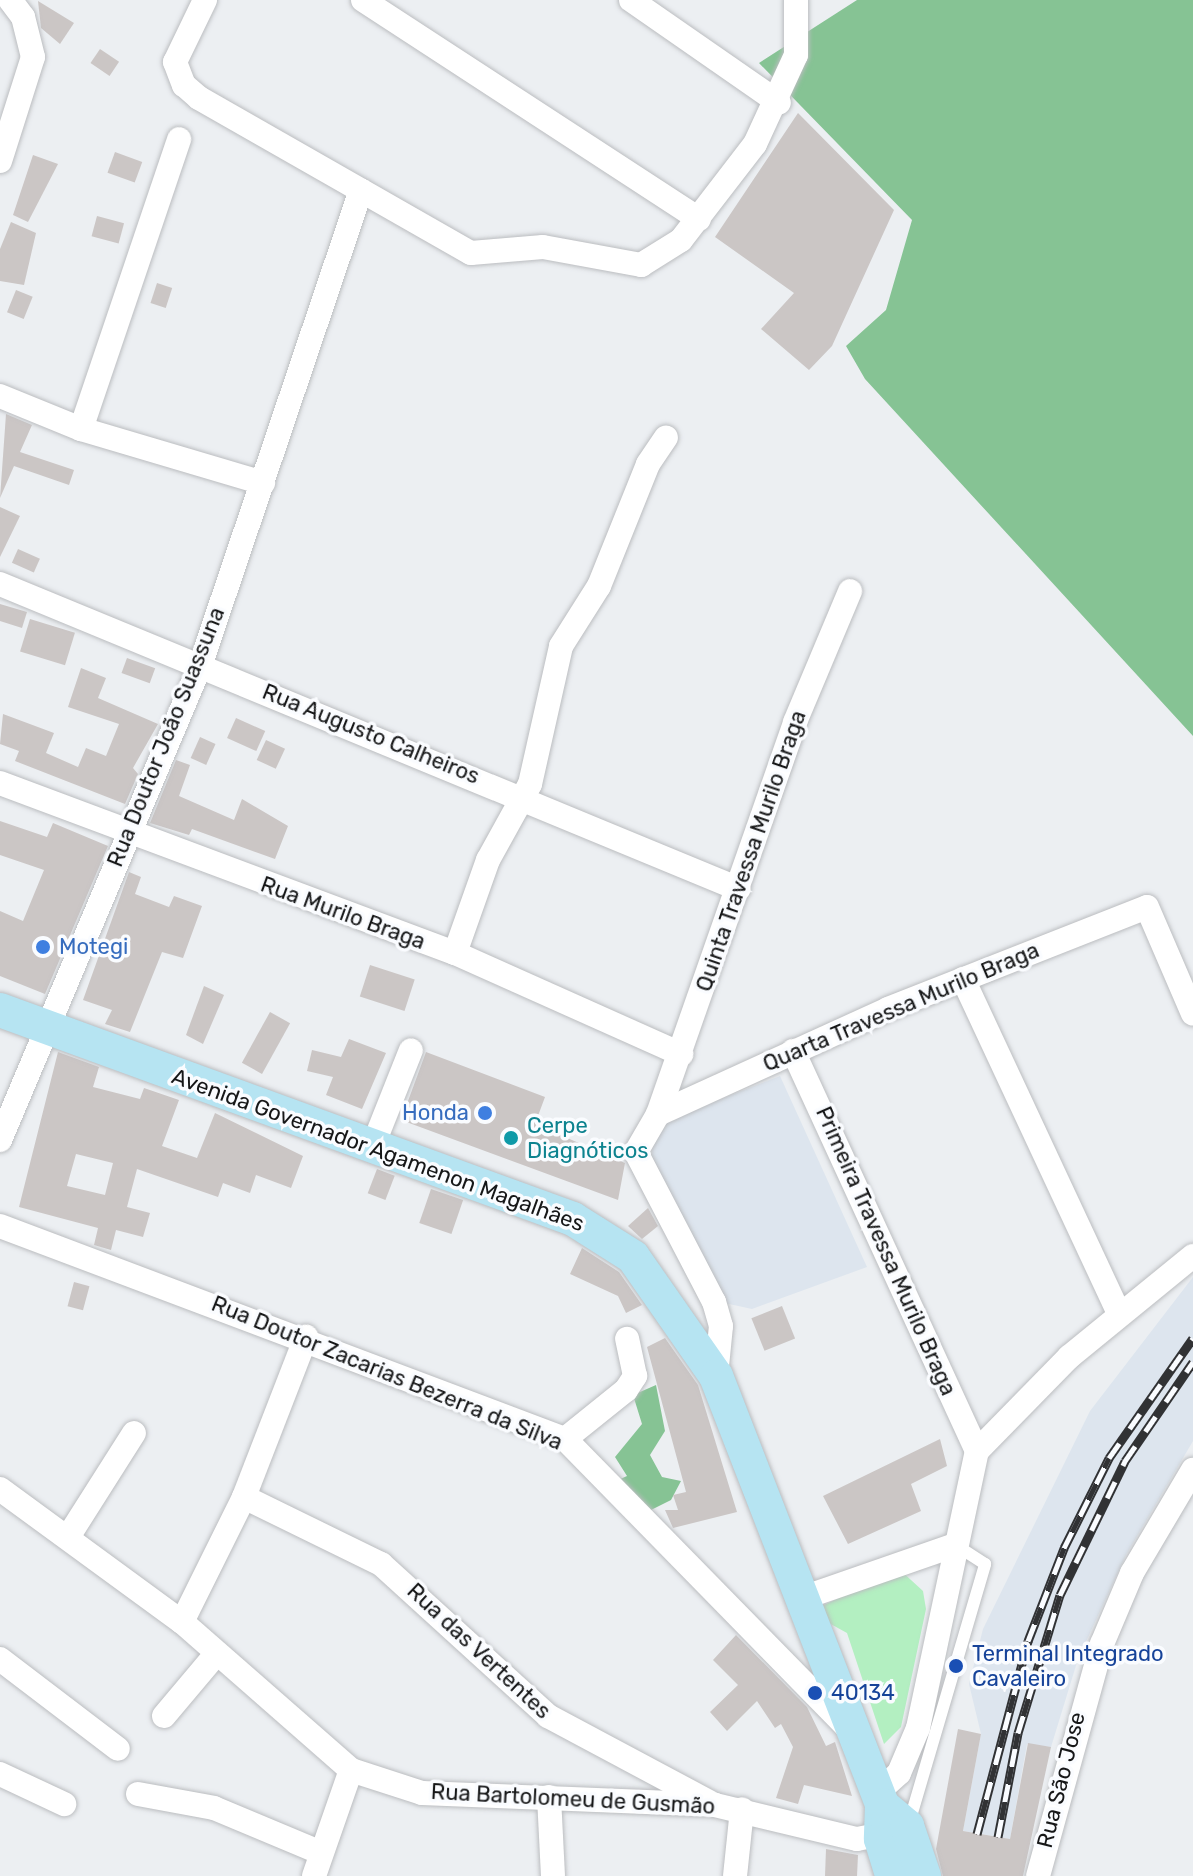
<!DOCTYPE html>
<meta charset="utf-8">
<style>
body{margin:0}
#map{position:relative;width:1193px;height:1876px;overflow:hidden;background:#eceff2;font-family:Rubik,sans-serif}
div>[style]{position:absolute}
.built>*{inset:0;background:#dde5ee}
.green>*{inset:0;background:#b3efc1}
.forest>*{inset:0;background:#86c394}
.building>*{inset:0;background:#cbc6c5;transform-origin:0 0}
.roads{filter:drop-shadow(0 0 2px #bbbdc0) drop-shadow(0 0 2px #bbbdc0)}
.lane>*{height:12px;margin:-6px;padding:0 6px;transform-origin:6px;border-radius:6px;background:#fff}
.street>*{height:24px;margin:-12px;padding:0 12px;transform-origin:12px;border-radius:12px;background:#fff}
.secondary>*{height:34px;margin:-17px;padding:0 17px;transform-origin:17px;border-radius:17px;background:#b6e4f2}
.rail>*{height:9px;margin-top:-4.5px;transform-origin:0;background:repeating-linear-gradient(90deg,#fafcff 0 18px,#313234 0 36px);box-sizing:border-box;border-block:2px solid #313234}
.dots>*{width:22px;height:22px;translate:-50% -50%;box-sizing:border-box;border:4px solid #fafcff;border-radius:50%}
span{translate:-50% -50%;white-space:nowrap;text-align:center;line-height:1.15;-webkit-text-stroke:7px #fafcff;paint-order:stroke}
.street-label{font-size:22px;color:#161718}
.shop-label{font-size:22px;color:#366cbe}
.left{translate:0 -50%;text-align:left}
.right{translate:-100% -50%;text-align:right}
.culture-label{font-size:22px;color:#0d838f}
.transit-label{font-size:22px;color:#164399}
</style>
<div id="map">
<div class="built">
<i style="clip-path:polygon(780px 1076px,867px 1267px,752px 1309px,720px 1302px,652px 1157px,653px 1125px)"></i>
<i style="clip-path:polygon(1193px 1277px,1193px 1441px,1126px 1555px,1078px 1659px,1051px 1747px,1027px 1744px,1010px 1839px,963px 1831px,981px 1734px,969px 1684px,983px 1629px,1090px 1411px)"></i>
</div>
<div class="green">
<i style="clip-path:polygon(899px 1569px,923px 1591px,926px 1609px,901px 1727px,884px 1744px,847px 1633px,827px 1622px,822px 1606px)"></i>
</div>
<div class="forest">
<i style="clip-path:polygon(857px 0,1193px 0,1193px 736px,865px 379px,846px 346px,886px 310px,912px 220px,759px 63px)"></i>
<i style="clip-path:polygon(656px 1385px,665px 1431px,650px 1455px,662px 1477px,681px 1481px,671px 1500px,647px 1512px,616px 1481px,627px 1476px,615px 1457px,642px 1424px,633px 1395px)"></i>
</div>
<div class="building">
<i style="clip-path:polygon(38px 1px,74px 23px,60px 44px,41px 28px)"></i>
<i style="left:100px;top:49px;width:23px;height:17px;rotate:34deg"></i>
<i style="clip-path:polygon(798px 113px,894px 210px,832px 346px,809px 370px,761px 329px,794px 293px,715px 237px)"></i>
<i style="left:115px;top:152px;width:29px;height:22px;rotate:20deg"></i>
<i style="clip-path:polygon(33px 155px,58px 164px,28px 222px,13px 215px)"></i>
<i style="left:97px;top:216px;width:28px;height:21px;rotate:15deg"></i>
<i style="clip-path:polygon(11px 222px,36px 233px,24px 285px,0 281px,0 249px)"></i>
<i style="left:157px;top:283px;width:16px;height:21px;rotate:18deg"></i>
<i style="left:16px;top:290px;width:18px;height:24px;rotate:22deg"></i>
<i style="clip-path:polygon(6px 414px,32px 425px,20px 452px,74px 470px,69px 485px,14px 466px,0 498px)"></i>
<i style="clip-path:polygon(0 507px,20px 516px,0 557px)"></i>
<i style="left:18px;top:549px;width:24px;height:15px;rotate:24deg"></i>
<i style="clip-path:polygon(0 604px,27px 612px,22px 628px,0 621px)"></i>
<i style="left:30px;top:619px;width:47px;height:34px;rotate:17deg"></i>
<i style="left:127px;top:658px;width:30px;height:16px;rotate:20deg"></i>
<i style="clip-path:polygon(81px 668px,106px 678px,98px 698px,158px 724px,133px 768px,138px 774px,125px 804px,15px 761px,19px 751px,0 744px,3px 714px,54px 733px,46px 753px,78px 767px,86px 748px,106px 756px,119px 724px,68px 707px)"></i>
<i style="left:236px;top:718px;width:32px;height:22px;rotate:24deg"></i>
<i style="left:200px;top:737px;width:17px;height:23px;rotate:24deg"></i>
<i style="left:266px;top:740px;width:21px;height:22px;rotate:25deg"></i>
<i style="clip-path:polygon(176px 760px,190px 765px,179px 796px,234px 820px,242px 799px,288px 826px,275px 859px,192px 829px,189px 835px,150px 823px)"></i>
<i style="clip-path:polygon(0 821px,47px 837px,53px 823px,108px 846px,45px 994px,0 976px,0 911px,23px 921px,44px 870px,0 855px)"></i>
<i style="clip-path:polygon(129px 872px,141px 877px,135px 894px,169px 907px,174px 896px,202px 906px,183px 958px,162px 952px,130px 1032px,105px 1024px,112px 1010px,83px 1000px)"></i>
<i style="left:370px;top:965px;width:47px;height:33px;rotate:18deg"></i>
<i style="clip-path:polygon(204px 986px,224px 995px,203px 1044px,186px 1035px)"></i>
<i style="left:270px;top:1012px;width:23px;height:58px;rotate:29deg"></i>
<i style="clip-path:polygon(349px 1039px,386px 1053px,362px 1109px,326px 1095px,333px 1077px,307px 1071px,312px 1050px,341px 1057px)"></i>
<i style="clip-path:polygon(evenodd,58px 1052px,99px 1067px,93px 1087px,140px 1099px,144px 1088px,179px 1100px,162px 1146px,197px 1158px,215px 1113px,303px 1156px,291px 1188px,256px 1175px,250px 1193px,223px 1183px,218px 1197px,137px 1169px,127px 1207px,150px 1213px,143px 1237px,116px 1230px,111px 1250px,94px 1245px,98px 1228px,19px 1207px,58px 1052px,76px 1154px,113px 1163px,105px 1195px,67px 1186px,76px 1154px)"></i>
<i style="clip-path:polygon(426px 1052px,545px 1097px,535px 1124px,625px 1163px,618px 1200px,401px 1120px)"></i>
<i style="left:377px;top:1169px;width:19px;height:26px;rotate:21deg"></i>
<i style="left:431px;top:1189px;width:34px;height:36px;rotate:19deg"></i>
<i style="clip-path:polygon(648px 1208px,658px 1226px,642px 1239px,628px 1226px)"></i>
<i style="clip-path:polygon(582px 1248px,619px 1272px,642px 1305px,626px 1313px,618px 1296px,570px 1274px)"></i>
<i style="left:74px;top:1282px;width:16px;height:25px;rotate:15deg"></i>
<i style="left:782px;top:1306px;width:35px;height:33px;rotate:68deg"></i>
<i style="clip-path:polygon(665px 1338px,698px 1385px,737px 1512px,673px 1528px,665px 1510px,678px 1510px,673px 1495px,686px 1492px,647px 1347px)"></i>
<i style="clip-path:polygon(940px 1439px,947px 1466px,911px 1484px,921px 1511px,848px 1544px,823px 1496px)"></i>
<i style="clip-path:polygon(736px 1635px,807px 1707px,826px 1746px,835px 1742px,852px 1796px,804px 1785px,798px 1804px,776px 1798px,793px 1747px,781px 1724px,775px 1728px,757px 1701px,727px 1731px,710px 1712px,738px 1685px,713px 1660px)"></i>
<i style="clip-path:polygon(958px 1729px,981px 1734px,963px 1831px,1010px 1839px,1028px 1743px,1051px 1747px,1023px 1876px,943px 1876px,936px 1849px)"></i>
<i style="clip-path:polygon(826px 1849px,858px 1855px,857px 1876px,825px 1876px)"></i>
</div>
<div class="roads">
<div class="lane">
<i style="left:909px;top:1823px;width:270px;rotate:-73.6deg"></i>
<i style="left:985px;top:1564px;width:35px;rotate:-147deg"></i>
</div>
<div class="street">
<i style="left:205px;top:0;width:69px;rotate:115.8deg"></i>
<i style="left:175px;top:62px;width:25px;rotate:69deg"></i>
<i style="left:184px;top:85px;width:20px;rotate:41deg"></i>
<i style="left:199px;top:98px;width:313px;rotate:29.7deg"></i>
<i style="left:471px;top:253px;width:72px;rotate:-4.8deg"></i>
<i style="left:543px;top:247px;width:100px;rotate:10.4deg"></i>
<i style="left:641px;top:265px;width:47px;rotate:-32deg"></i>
<i style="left:681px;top:240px;width:121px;rotate:-52.4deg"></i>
<i style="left:755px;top:144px;width:98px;rotate:-65.3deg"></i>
<i style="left:796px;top:55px;width:55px;rotate:-90deg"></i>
<i style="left:363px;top:0;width:401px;rotate:33.1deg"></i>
<i style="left:631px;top:0;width:180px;rotate:34.8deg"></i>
<i style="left:0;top:161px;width:109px;rotate:-72.4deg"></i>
<i style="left:33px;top:57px;width:41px;rotate:-104deg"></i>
<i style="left:23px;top:17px;width:21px;rotate:-127deg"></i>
<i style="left:0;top:396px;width:87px;rotate:22.2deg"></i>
<i style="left:81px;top:429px;width:190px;rotate:16.5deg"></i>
<i style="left:81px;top:429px;width:306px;rotate:-71.3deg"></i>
<i style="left:0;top:584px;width:799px;rotate:22.43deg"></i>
<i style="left:0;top:783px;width:486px;rotate:20.5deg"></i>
<i style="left:455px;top:953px;width:248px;rotate:24.1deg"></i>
<i style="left:455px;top:953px;width:99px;rotate:-70.5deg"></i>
<i style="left:488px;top:860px;width:87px;rotate:-61.1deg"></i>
<i style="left:530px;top:784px;width:141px;rotate:-77.3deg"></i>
<i style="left:561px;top:646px;width:71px;rotate:-57.7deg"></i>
<i style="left:599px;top:586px;width:131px;rotate:-68.1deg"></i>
<i style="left:648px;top:464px;width:32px;rotate:-56deg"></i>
<i style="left:963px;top:979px;width:369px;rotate:65deg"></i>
<i style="left:793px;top:1051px;width:440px;rotate:65.3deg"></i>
<i style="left:658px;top:1114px;width:253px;rotate:-24.5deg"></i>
<i style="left:888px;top:1009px;width:278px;rotate:-21.5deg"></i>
<i style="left:1147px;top:907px;width:116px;rotate:66.7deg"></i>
<i style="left:0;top:1140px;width:514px;rotate:-67.12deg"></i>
<i style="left:200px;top:666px;width:502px;rotate:-71.31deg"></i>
<i style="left:372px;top:1148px;width:105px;rotate:-68.3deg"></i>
<i style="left:0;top:1226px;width:604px;rotate:20.66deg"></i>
<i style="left:565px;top:1439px;width:403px;rotate:45.6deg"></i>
<i style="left:716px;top:1376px;width:50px;rotate:-84.3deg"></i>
<i style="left:721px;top:1326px;width:25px;rotate:-106deg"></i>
<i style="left:714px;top:1302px;width:169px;rotate:-117.5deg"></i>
<i style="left:636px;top:1152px;width:44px;rotate:-59.9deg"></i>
<i style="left:658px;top:1114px;width:415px;rotate:-70.7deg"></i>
<i style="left:795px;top:722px;width:142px;rotate:-67.2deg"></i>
<i style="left:565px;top:1439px;width:78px;rotate:-38.8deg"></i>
<i style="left:626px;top:1390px;width:17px;rotate:-57deg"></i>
<i style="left:635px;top:1376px;width:38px;rotate:-102deg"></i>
<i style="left:0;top:1489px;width:225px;rotate:36.2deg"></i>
<i style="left:182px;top:1622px;width:225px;rotate:41.2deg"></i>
<i style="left:351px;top:1770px;width:75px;rotate:17.9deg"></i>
<i style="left:422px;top:1793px;width:293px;rotate:2.3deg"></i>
<i style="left:715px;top:1805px;width:146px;rotate:13.5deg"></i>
<i style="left:857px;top:1839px;width:38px;rotate:-11deg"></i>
<i style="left:244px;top:1497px;width:153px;rotate:26.1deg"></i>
<i style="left:381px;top:1564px;width:226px;rotate:42.3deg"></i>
<i style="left:548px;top:1716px;width:183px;rotate:28.1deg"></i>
<i style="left:68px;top:1537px;width:123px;rotate:-57.6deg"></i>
<i style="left:800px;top:1599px;width:164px;rotate:-19.2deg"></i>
<i style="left:182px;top:1622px;width:140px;rotate:-63.6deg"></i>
<i style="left:244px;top:1497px;width:172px;rotate:-68.8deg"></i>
<i style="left:0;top:1659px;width:148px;rotate:37.3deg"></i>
<i style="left:164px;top:1716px;width:82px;rotate:-49.9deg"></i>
<i style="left:0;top:1774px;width:71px;rotate:25.1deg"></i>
<i style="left:878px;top:1792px;width:28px;rotate:-42deg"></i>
<i style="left:899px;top:1773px;width:49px;rotate:-67.1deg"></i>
<i style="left:918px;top:1728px;width:283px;rotate:-78deg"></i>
<i style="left:977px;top:1451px;width:132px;rotate:-45.6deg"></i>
<i style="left:1069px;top:1357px;width:160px;rotate:-39.2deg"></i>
<i style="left:138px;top:1794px;width:77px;rotate:10.4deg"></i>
<i style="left:214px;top:1808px;width:114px;rotate:22.7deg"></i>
<i style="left:549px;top:1797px;width:79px;rotate:87.1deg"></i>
<i style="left:314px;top:1876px;width:112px;rotate:-70.8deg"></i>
<i style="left:735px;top:1876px;width:67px;rotate:-84deg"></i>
<i style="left:1038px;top:1876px;width:241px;rotate:-74.6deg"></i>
<i style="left:1102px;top:1644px;width:77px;rotate:-67.1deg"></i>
<i style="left:1132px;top:1573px;width:120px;rotate:-59.4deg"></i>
</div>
<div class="secondary">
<i style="left:0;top:1010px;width:610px;rotate:20.04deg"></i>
<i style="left:573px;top:1219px;width:71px;rotate:32.3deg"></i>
<i style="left:633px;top:1257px;width:145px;rotate:55.1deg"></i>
<i style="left:716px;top:1376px;width:460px;rotate:68.8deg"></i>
<i style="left:882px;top:1805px;width:34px;rotate:92deg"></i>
<i style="left:881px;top:1839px;width:39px;rotate:73deg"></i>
<i style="left:882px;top:1805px;width:33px;rotate:40deg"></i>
<i style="left:907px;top:1826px;width:53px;rotate:71.2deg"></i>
</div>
</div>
<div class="rail">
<i style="left:977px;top:1834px;width:200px;rotate:-75.2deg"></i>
<i style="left:1028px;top:1641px;width:100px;rotate:-68.8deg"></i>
<i style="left:1064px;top:1548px;width:101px;rotate:-63.4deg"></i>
<i style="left:1109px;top:1458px;width:146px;rotate:-55deg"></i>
<i style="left:998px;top:1837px;width:106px;rotate:-79.1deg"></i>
<i style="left:1018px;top:1733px;width:144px;rotate:-73.1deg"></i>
<i style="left:1060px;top:1595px;width:149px;rotate:-64.1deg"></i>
<i style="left:1125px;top:1461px;width:120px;rotate:-55.5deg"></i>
</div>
<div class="dots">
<i style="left:43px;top:947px;background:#3f7fe0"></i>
<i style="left:485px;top:1113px;background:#3f7fe0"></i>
<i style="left:511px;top:1138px;background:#0f9aa8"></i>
<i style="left:956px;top:1666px;background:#1a4fb4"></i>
<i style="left:815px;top:1693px;background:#1a4fb4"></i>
</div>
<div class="street-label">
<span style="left:371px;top:734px;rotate:22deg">Rua Augusto Calheiros</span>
<span style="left:166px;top:737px;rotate:-68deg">Rua Doutor João Suassuna</span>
<span style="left:751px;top:851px;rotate:-71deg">Quinta Travessa Murilo Braga</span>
<span style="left:343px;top:913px;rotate:20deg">Rua Murilo Braga</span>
<span style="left:901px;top:1007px;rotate:-23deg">Quarta Travessa Murilo Braga</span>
<span style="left:378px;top:1150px;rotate:20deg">Avenida Governador Agamenon Magalhães</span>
<span style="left:886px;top:1251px;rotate:66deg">Primeira Travessa Murilo Braga</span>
<span style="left:387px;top:1373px;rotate:22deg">Rua Doutor Zacarias Bezerra da Silva</span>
<span style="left:479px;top:1651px;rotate:43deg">Rua das Vertentes</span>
<span style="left:1061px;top:1780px;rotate:-76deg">Rua São Jose</span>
<span style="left:573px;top:1799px;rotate:3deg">Rua Bartolomeu de Gusmão</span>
</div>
<div class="shop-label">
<span class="left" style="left:59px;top:947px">Motegi</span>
<span class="right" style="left:469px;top:1113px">Honda</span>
</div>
<div class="culture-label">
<span class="left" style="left:527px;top:1138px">Cerpe<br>Diagnóticos</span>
</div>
<div class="transit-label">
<span class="left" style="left:972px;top:1666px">Terminal Integrado<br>Cavaleiro</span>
<span class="left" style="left:831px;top:1693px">40134</span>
</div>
</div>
